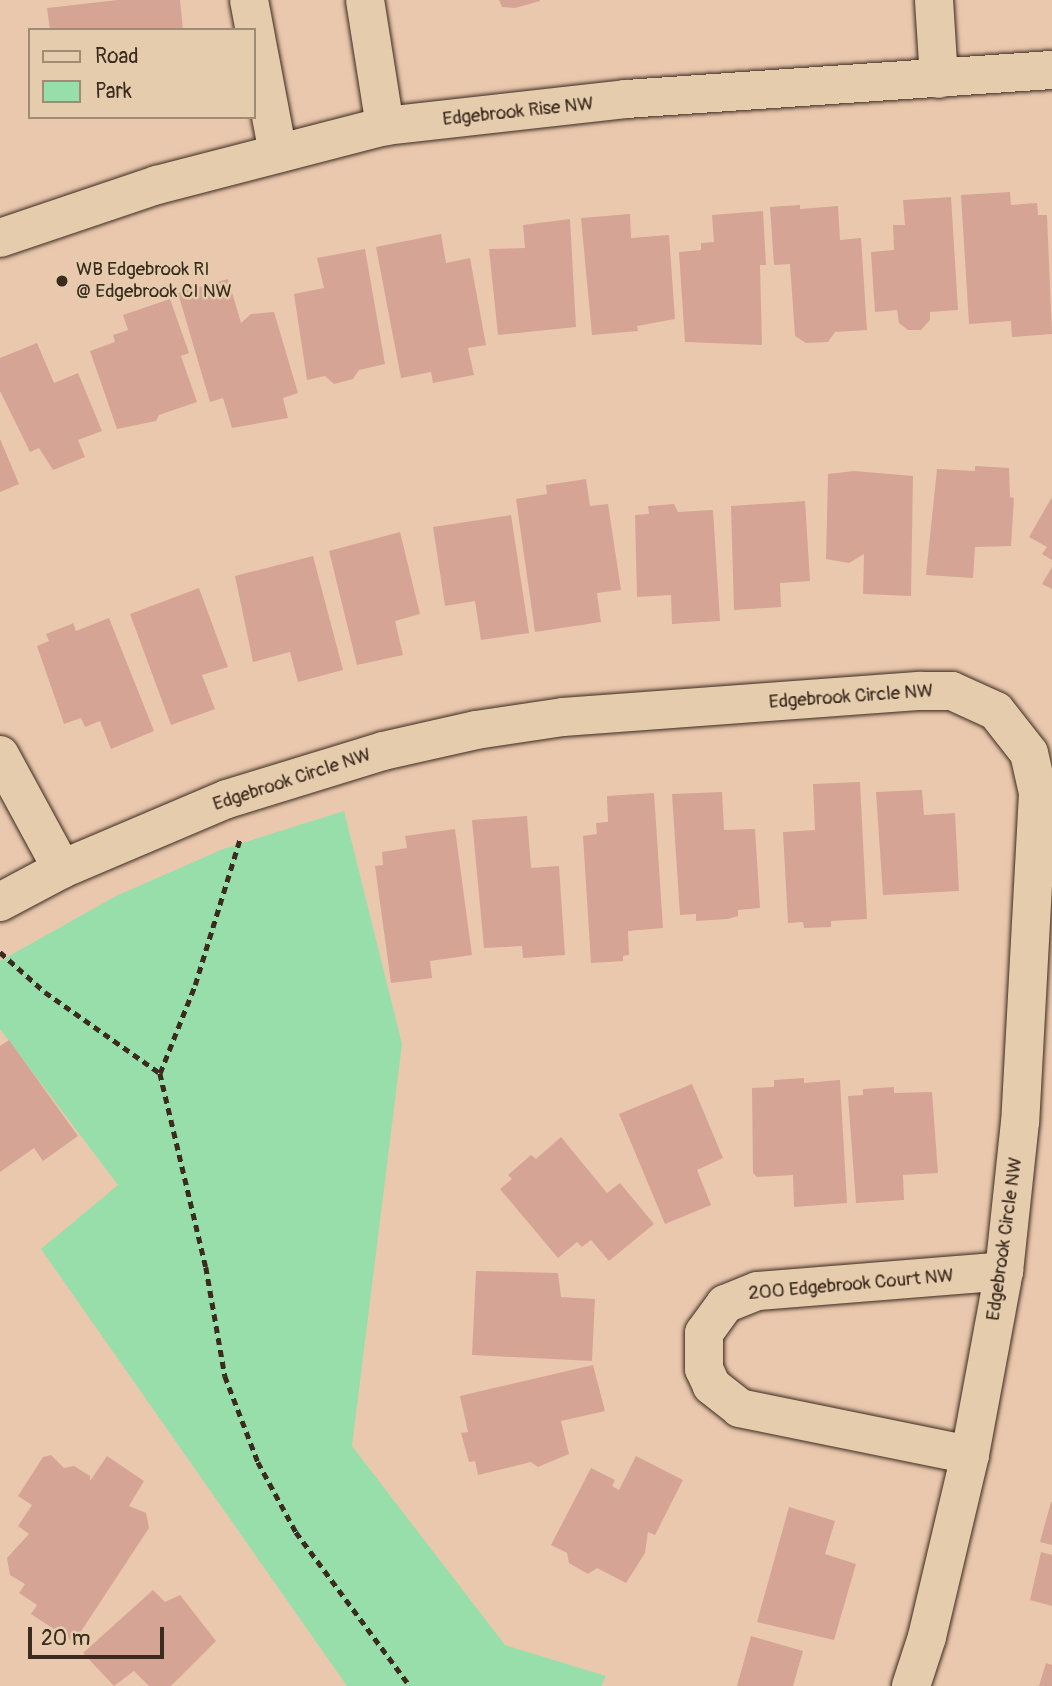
<!DOCTYPE html>
<style>
body{margin:0}
#map{position:relative;width:1052px;height:1686px;overflow:hidden;background:#eac8ae;font-family:Pangolin,sans-serif}
div>[style]{position:absolute}
.green>*{inset:0;background:#98deab}
.building>*{inset:0;background:#d6a495}
.path>*{height:4.5px;margin-top:-2.25px;transform-origin:0;background:repeating-linear-gradient(90deg,#3b2a1e 0 7px,transparent 0 12px)}
.roads{filter:drop-shadow(0 0 2px #3b2a1e) drop-shadow(0 0 2px #3b2a1e)}
.minor>*{height:38px;margin:-19px;padding:0 19px;transform-origin:19px;border-radius:19px;background:#e4ccad}
.dots>*{width:19px;height:19px;translate:-50% -50%;box-sizing:border-box;border:4px solid #e4ccad;border-radius:50%}
span{translate:-50% -50%;white-space:nowrap;text-align:center;line-height:1.15;-webkit-text-stroke:5px #e4ccad;paint-order:stroke}
.street-label{font-size:19px;color:#3b2a1e}
.poi-label{font-size:19px;color:#3b2a1e}
.left{translate:0 -50%;text-align:left}
.legend{position:absolute;left:28px;top:28px;width:228px;height:91px;box-sizing:border-box;background:#e4ccad;border:2px solid #a08b74;margin:0;padding:9px 12px;list-style:none;font-size:21px;color:#3b2a1e}
.legend li{display:flex;align-items:center;gap:14px;height:35px}
.legend b{width:35px;border:2px solid #a08b74}
.scale{position:absolute;left:28px;top:1627px;width:136px;height:32px;box-sizing:border-box;border:4px solid #3b2a1e;border-top:0;padding-left:9px;font-size:21px;line-height:24px;white-space:nowrap;color:#3b2a1e;-webkit-text-stroke:5px #e4ccad;paint-order:stroke}
</style>
<div id="map">
<div class="green">
<i style="clip-path:polygon(344px 811px,402px 1044px,352px 1446px,505px 1645px,606px 1676px,601px 1686px,347px 1686px,41px 1249px,118px 1185px,0 1029px,0 961px,116px 896px,223px 849px)"></i>
</div>
<div class="building">
<i style="clip-path:polygon(118px 0,180px 0,183px 30px,50px 30px,47px 8px)"></i>
<i style="clip-path:polygon(499px 0,540px 0,540px 1px,515px 8px,502px 7px)"></i>
<i style="clip-path:polygon(1010px 192px,1011px 205px,1037px 203px,1038px 215px,1047px 215px,1052px 334px,1012px 337px,1011px 321px,969px 324px,961px 195px)"></i>
<i style="clip-path:polygon(951px 197px,958px 310px,930px 312px,930px 320px,921px 330px,908px 330px,899px 323px,897px 310px,875px 312px,871px 252px,894px 250px,893px 225px,905px 225px,903px 200px)"></i>
<i style="clip-path:polygon(800px 205px,800px 209px,838px 206px,840px 240px,861px 238px,867px 330px,835px 332px,828px 342px,806px 343px,795px 336px,790px 264px,774px 265px,770px 207px)"></i>
<i style="clip-path:polygon(763px 211px,766px 265px,760px 265px,762px 345px,685px 342px,679px 252px,701px 250px,701px 243px,714px 242px,712px 215px)"></i>
<i style="clip-path:polygon(630px 214px,631px 238px,669px 235px,675px 319px,637px 326px,638px 331px,592px 335px,581px 218px)"></i>
<i style="clip-path:polygon(570px 219px,576px 327px,498px 335px,489px 249px,525px 248px,523px 225px)"></i>
<i style="clip-path:polygon(441px 234px,446px 263px,470px 258px,486px 345px,468px 348px,474px 375px,433px 383px,431px 372px,401px 378px,376px 247px)"></i>
<i style="clip-path:polygon(365px 249px,385px 364px,359px 370px,353px 379px,334px 384px,325px 376px,307px 380px,294px 294px,324px 288px,317px 258px)"></i>
<i style="clip-path:polygon(228px 279px,241px 323px,251px 314px,274px 312px,298px 393px,283px 398px,288px 418px,232px 428px,223px 398px,210px 402px,178px 293px)"></i>
<i style="clip-path:polygon(170px 299px,189px 353px,181px 356px,197px 402px,159px 415px,156px 421px,117px 429px,90px 351px,115px 342px,113px 335px,128px 330px,123px 315px)"></i>
<i style="clip-path:polygon(37px 343px,54px 383px,78px 373px,102px 431px,78px 440px,85px 457px,53px 470px,39px 448px,30px 452px,0 391px,0 358px)"></i>
<i style="clip-path:polygon(0 439px,19px 484px,0 492px)"></i>
<i style="clip-path:polygon(975px 466px,1009px 468px,1010px 497px,1014px 498px,1011px 546px,975px 547px,973px 578px,926px 575px,937px 469px,975px 471px)"></i>
<i style="clip-path:polygon(854px 471px,913px 476px,911px 596px,863px 594px,864px 554px,849px 563px,826px 559px,828px 474px)"></i>
<i style="clip-path:polygon(586px 479px,590px 506px,608px 504px,621px 590px,597px 593px,601px 622px,535px 632px,516px 499px,547px 494px,546px 485px)"></i>
<i style="clip-path:polygon(1052px 497px,1052px 560px,1042px 554px,1047px 547px,1029px 537px)"></i>
<i style="clip-path:polygon(805px 501px,810px 581px,780px 583px,781px 607px,734px 610px,731px 506px)"></i>
<i style="clip-path:polygon(674px 504px,678px 512px,713px 510px,720px 621px,672px 624px,671px 595px,637px 597px,635px 515px,649px 514px,648px 506px)"></i>
<i style="clip-path:polygon(511px 515px,529px 633px,481px 640px,475px 601px,445px 606px,433px 527px)"></i>
<i style="clip-path:polygon(400px 532px,420px 614px,395px 621px,403px 655px,357px 665px,329px 551px)"></i>
<i style="clip-path:polygon(313px 556px,343px 670px,298px 682px,290px 652px,253px 662px,235px 576px)"></i>
<i style="clip-path:polygon(1052px 567px,1052px 589px,1042px 584px)"></i>
<i style="clip-path:polygon(199px 588px,228px 667px,202px 675px,215px 709px,171px 725px,130px 614px)"></i>
<i style="clip-path:polygon(109px 618px,154px 731px,111px 749px,100px 721px,85px 727px,81px 718px,64px 724px,37px 646px,49px 641px,46px 634px,69px 625px,73px 623px,76px 631px)"></i>
<i style="clip-path:polygon(860px 782px,867px 919px,831px 921px,831px 927px,804px 928px,803px 922px,788px 923px,783px 832px,815px 830px,813px 784px)"></i>
<i style="clip-path:polygon(922px 790px,924px 815px,955px 813px,959px 891px,883px 895px,876px 792px)"></i>
<i style="clip-path:polygon(722px 792px,724px 830px,755px 829px,760px 908px,738px 910px,738px 916px,728px 919px,696px 921px,696px 914px,680px 915px,672px 794px)"></i>
<i style="clip-path:polygon(654px 793px,663px 928px,628px 931px,629px 955px,623px 956px,623px 961px,591px 963px,583px 836px,597px 834px,596px 823px,608px 822px,607px 796px)"></i>
<i style="clip-path:polygon(527px 816px,531px 868px,559px 866px,565px 955px,523px 958px,522px 946px,484px 948px,472px 820px)"></i>
<i style="clip-path:polygon(455px 829px,472px 955px,430px 961px,432px 978px,391px 983px,375px 866px,383px 865px,382px 852px,407px 848px,405px 836px)"></i>
<i style="clip-path:polygon(9px 1040px,78px 1136px,43px 1161px,34px 1148px,0 1172px,0 1046px)"></i>
<i style="clip-path:polygon(804px 1078px,804px 1083px,840px 1080px,847px 1203px,794px 1207px,793px 1175px,757px 1177px,753px 1173px,752px 1088px,774px 1087px,774px 1080px)"></i>
<i style="clip-path:polygon(692px 1084px,723px 1158px,697px 1170px,711px 1205px,665px 1224px,619px 1114px)"></i>
<i style="clip-path:polygon(894px 1087px,894px 1093px,932px 1092px,938px 1173px,903px 1175px,904px 1200px,856px 1203px,848px 1096px,863px 1095px,863px 1089px)"></i>
<i style="clip-path:polygon(561px 1137px,607px 1193px,620px 1183px,654px 1224px,609px 1261px,591px 1240px,582px 1247px,577px 1242px,558px 1258px,500px 1189px,512px 1179px,508px 1175px,531px 1155px,536px 1159px)"></i>
<i style="clip-path:polygon(476px 1271px,558px 1273px,561px 1297px,595px 1299px,592px 1361px,472px 1355px)"></i>
<i style="clip-path:polygon(593px 1365px,605px 1411px,561px 1421px,569px 1454px,538px 1467px,531px 1462px,478px 1475px,475px 1461px,469px 1462px,461px 1433px,468px 1432px,460px 1396px)"></i>
<i style="clip-path:polygon(51px 1455px,64px 1468px,74px 1466px,90px 1476px,90px 1481px,107px 1456px,144px 1481px,129px 1506px,146px 1513px,149px 1528px,74px 1642px,31px 1614px,37px 1605px,19px 1593px,25px 1584px,10px 1575px,7px 1558px,29px 1534px,18px 1526px,32px 1505px,18px 1496px,43px 1457px)"></i>
<i style="clip-path:polygon(636px 1456px,683px 1480px,655px 1535px,648px 1532px,645px 1553px,626px 1583px,597px 1568px,588px 1574px,569px 1563px,567px 1553px,551px 1545px,591px 1468px,615px 1480px,612px 1486px,619px 1490px)"></i>
<i style="clip-path:polygon(1051px 1502px,1052px 1502px,1052px 1545px,1040px 1542px)"></i>
<i style="clip-path:polygon(789px 1507px,835px 1521px,825px 1554px,856px 1564px,834px 1640px,757px 1622px)"></i>
<i style="clip-path:polygon(1041px 1552px,1052px 1555px,1052px 1606px,1030px 1600px)"></i>
<i style="clip-path:polygon(153px 1590px,165px 1602px,180px 1595px,216px 1641px,171px 1686px,149px 1686px,134px 1671px,114px 1686px,83px 1653px)"></i>
<i style="clip-path:polygon(751px 1636px,803px 1651px,793px 1686px,737px 1686px)"></i>
<i style="clip-path:polygon(1046px 1663px,1052px 1665px,1052px 1686px,1039px 1686px)"></i>
</div>
<div class="path">
<i style="left:0;top:952px;width:60px;rotate:41.6deg"></i>
<i style="left:45px;top:992px;width:141px;rotate:35.2deg"></i>
<i style="left:160px;top:1073px;width:199px;rotate:76.7deg"></i>
<i style="left:206px;top:1267px;width:111px;rotate:80.1deg"></i>
<i style="left:225px;top:1376px;width:92px;rotate:69deg"></i>
<i style="left:258px;top:1462px;width:80px;rotate:61.5deg"></i>
<i style="left:296px;top:1532px;width:192px;rotate:53.5deg"></i>
<i style="left:160px;top:1073px;width:95px;rotate:-68.3deg"></i>
<i style="left:195px;top:985px;width:153px;rotate:-72.9deg"></i>
</div>
<div class="roads">
<div class="minor">
<i style="left:249px;top:0;width:156px;rotate:79.3deg"></i>
<i style="left:365px;top:0;width:128px;rotate:81deg"></i>
<i style="left:934px;top:0;width:79px;rotate:86.4deg"></i>
<i style="left:0;top:238px;width:166px;rotate:-18.7deg"></i>
<i style="left:157px;top:185px;width:236px;rotate:-14.5deg"></i>
<i style="left:385px;top:126px;width:243px;rotate:-6.4deg"></i>
<i style="left:626px;top:99px;width:427px;rotate:-3.9deg"></i>
<i style="left:0;top:755px;width:130px;rotate:61.5deg"></i>
<i style="left:0;top:902px;width:70px;rotate:-28deg"></i>
<i style="left:62px;top:869px;width:179px;rotate:-23deg"></i>
<i style="left:227px;top:799px;width:163px;rotate:-17.1deg"></i>
<i style="left:383px;top:751px;width:95px;rotate:-12.7deg"></i>
<i style="left:476px;top:730px;width:88px;rotate:-8.5deg"></i>
<i style="left:563px;top:717px;width:359px;rotate:-4.2deg"></i>
<i style="left:921px;top:691px;width:31px"></i>
<i style="left:952px;top:691px;width:48px;rotate:24.4deg"></i>
<i style="left:996px;top:711px;width:53px;rotate:51.8deg"></i>
<i style="left:1029px;top:753px;width:41px;rotate:77.3deg"></i>
<i style="left:1038px;top:793px;width:329px;rotate:93.1deg"></i>
<i style="left:1020px;top:1122px;width:150px;rotate:96.1deg"></i>
<i style="left:1004px;top:1271px;width:187px;rotate:100.5deg"></i>
<i style="left:970px;top:1455px;width:187px;rotate:103.3deg"></i>
<i style="left:927px;top:1637px;width:52px;rotate:108.1deg"></i>
<i style="left:970px;top:1455px;width:235px;rotate:-168.5deg"></i>
<i style="left:740px;top:1408px;width:36px;rotate:-142deg"></i>
<i style="left:712px;top:1386px;width:19px;rotate:-115deg"></i>
<i style="left:704px;top:1369px;width:36px;rotate:-90deg"></i>
<i style="left:704px;top:1333px;width:36px;rotate:-54deg"></i>
<i style="left:725px;top:1304px;width:35px;rotate:-22deg"></i>
<i style="left:758px;top:1291px;width:247px;rotate:-4.6deg"></i>
</div>
</div>
<div class="dots">
<i style="left:62px;top:281px;background:#3b2a1e"></i>
</div>
<div class="street-label">
<span style="left:518px;top:112px;rotate:-6deg">Edgebrook Rise NW</span>
<span style="left:851px;top:697px;rotate:-4deg">Edgebrook Circle NW</span>
<span style="left:292px;top:780px;rotate:-18deg">Edgebrook Circle NW</span>
<span style="left:1005px;top:1239px;rotate:-82deg">Edgebrook Circle NW</span>
<span style="left:851px;top:1285px;rotate:-5deg">200 Edgebrook Court NW</span>
</div>
<div class="poi-label">
<span class="left" style="left:76px;top:281px">WB Edgebrook RI<br>@ Edgebrook CI NW</span>
</div>
<ul class="legend">
<li><b style="height:9px;background:#e4ccad"></b>Road</li>
<li><b style="height:19px;background:#98deab"></b>Park</li>
</ul>
<div class="scale">20 m</div>
</div>
